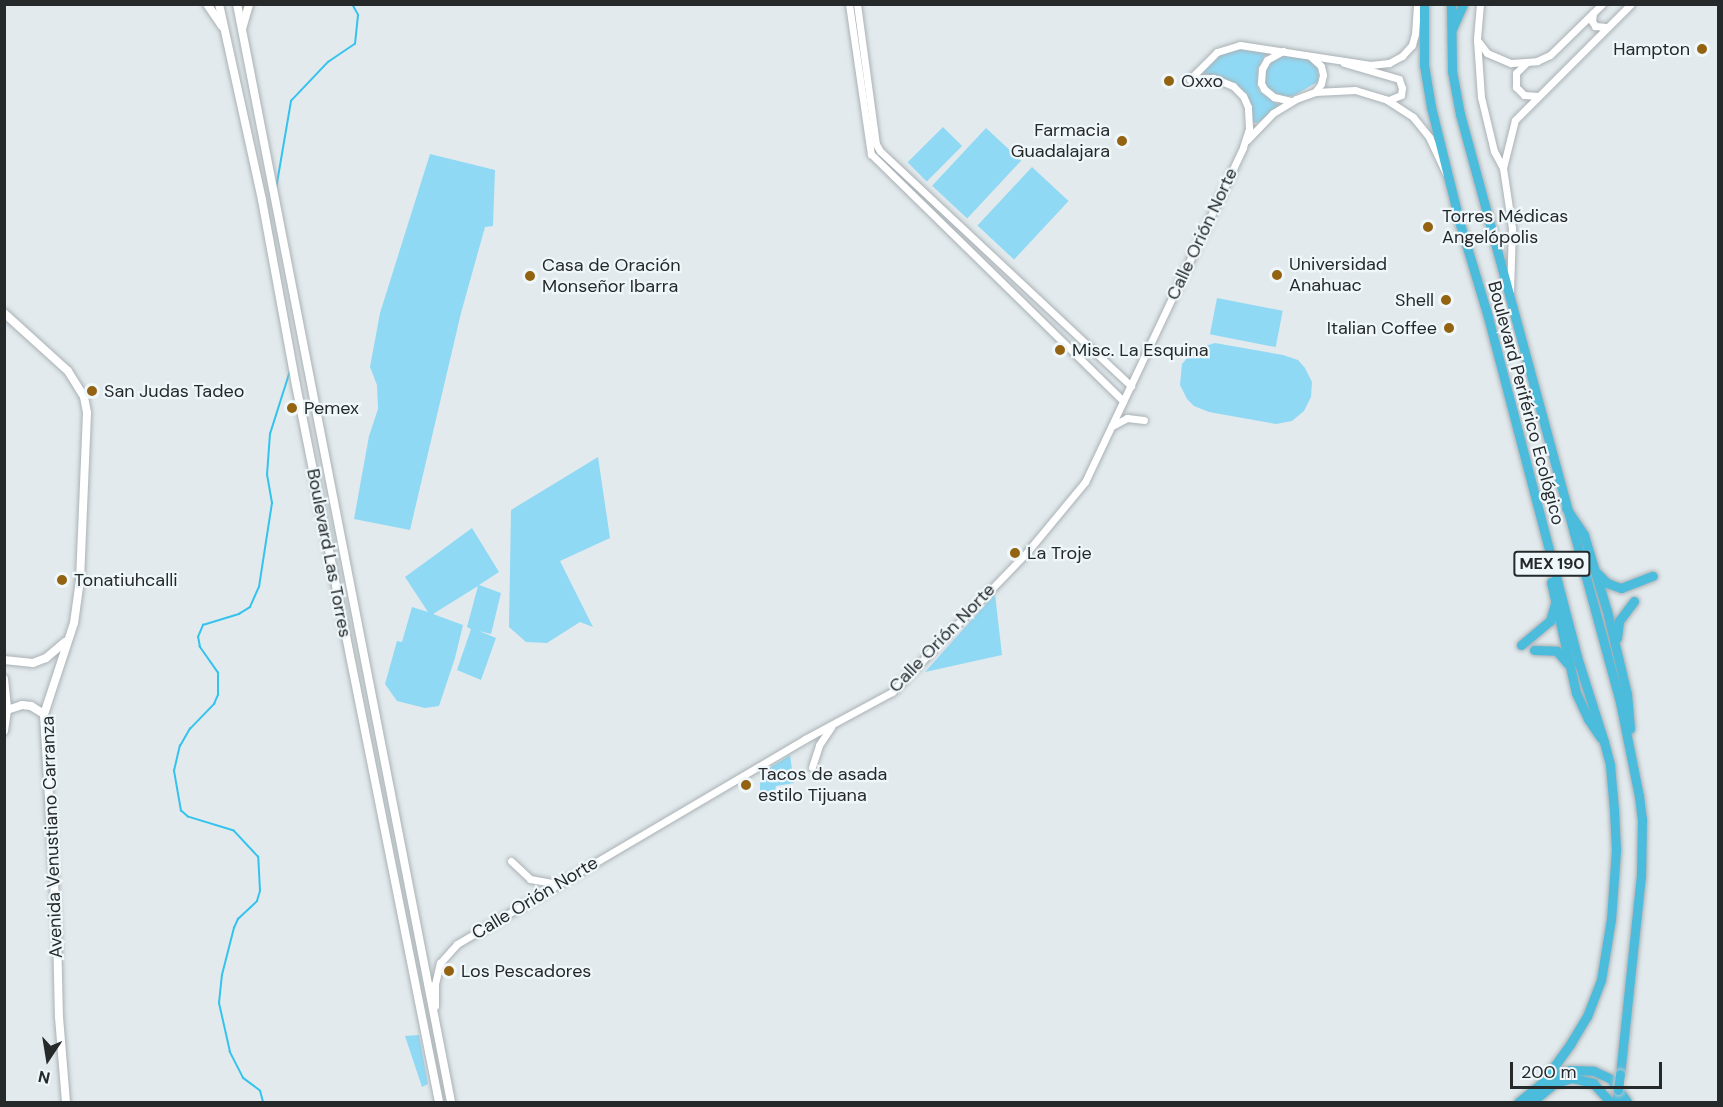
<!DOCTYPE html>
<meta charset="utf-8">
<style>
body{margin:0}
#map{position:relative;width:1723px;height:1107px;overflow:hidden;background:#e2eaed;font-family:"DM Sans",sans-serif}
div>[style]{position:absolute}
.green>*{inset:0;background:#90d9f4;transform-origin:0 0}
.stream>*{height:1.5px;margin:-0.75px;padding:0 0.75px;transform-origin:0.75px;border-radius:0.75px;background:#35c3ee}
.roads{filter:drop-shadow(0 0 2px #aab1b5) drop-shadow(0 0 2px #aab1b5)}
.tertiary>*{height:7px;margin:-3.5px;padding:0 3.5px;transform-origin:3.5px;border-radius:3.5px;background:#fff}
.secondary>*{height:8px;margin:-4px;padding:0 4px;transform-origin:4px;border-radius:4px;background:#fff}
.trunk>*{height:9px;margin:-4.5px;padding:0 4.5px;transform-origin:4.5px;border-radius:4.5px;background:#4cbcdc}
.bridges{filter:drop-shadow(0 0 2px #c7c7c8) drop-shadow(0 0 2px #c7c7c8)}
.trunk-bridge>*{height:9px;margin:-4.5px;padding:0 4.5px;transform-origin:4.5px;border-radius:4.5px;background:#4cbcdc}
.dots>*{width:16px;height:16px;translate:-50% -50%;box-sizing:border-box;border:3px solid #eff7fb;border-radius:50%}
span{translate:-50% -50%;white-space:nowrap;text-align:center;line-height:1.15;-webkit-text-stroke:4.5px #eff7fb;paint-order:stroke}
.shield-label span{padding:2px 4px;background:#eff7fb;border:2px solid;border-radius:4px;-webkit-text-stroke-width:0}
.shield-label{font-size:16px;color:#26292a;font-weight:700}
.poi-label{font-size:18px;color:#26292a}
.right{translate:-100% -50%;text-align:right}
.left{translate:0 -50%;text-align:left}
.street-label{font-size:18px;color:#26292a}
.frame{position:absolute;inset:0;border:6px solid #26292a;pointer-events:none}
.north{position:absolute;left:18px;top:1029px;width:60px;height:60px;-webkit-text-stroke:4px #eff7fb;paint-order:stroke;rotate:192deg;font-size:16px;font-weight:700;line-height:24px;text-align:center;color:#26292a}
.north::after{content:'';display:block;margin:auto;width:21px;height:27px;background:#26292a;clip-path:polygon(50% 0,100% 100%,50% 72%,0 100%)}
.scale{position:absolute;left:1510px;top:1062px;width:152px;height:27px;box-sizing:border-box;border:3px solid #26292a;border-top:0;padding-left:8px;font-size:18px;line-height:21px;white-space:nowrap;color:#26292a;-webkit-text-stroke:4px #eff7fb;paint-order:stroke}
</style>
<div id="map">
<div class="green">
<i style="clip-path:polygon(1232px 48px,1266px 53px,1258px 68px,1257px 86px,1260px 92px,1280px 106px,1257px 123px,1253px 122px,1235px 85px,1204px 73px,1203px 69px,1218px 54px)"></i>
<i style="clip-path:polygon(1284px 54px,1309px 58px,1317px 67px,1319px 81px,1293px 96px,1278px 97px,1270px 92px,1263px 81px,1263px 74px,1270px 62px)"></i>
<i style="left:943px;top:127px;width:27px;height:50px;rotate:45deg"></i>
<i style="left:986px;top:128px;width:48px;height:79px;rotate:43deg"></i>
<i style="clip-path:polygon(430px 154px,495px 170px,493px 226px,485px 227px,461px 313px,410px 530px,354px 519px,369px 436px,378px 409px,377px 385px,370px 367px,380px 313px)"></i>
<i style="left:1032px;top:167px;width:50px;height:80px;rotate:43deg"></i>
<i style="left:1217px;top:298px;width:67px;height:37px;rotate:11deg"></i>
<i style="clip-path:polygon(1215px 343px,1283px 355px,1298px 360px,1305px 368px,1312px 382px,1311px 397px,1304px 411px,1292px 421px,1276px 424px,1209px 412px,1194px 406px,1187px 399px,1180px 385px,1182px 364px,1195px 349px)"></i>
<i style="clip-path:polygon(598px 457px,610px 538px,560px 561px,593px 627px,580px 622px,547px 643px,526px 642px,509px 627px,511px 510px)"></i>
<i style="clip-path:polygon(472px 528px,499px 572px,479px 585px,501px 593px,491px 634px,479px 631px,496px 638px,481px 680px,457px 670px,471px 629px,467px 627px,478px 586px,433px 614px,463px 625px,455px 658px,439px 706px,425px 708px,397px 701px,385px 684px,397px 641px,402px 642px,412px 607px,428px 612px,405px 577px)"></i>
<i style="clip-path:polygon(995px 594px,1002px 655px,925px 672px)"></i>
<i style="clip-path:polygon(790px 755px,794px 783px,776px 786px,775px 792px,760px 792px,760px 774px)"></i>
<i style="clip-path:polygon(419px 1035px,428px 1084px,422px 1087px,405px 1036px)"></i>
</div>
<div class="stream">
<i style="left:276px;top:189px;width:89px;rotate:-80.3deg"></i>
<i style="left:291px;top:101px;width:54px;rotate:-46.5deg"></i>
<i style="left:328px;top:62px;width:32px;rotate:-34deg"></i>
<i style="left:355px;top:44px;width:29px;rotate:-84deg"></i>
<i style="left:358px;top:15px;width:13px;rotate:-119deg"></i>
<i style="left:263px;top:1102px;width:11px;rotate:-105deg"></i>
<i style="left:260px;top:1091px;width:21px;rotate:-143deg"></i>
<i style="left:243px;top:1078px;width:29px;rotate:-117deg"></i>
<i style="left:230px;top:1052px;width:50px;rotate:-102.7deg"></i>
<i style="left:219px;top:1003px;width:28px;rotate:-84deg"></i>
<i style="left:222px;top:975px;width:49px;rotate:-75.7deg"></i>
<i style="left:234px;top:928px;width:10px;rotate:-66deg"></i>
<i style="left:238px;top:919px;width:26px;rotate:-43deg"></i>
<i style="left:257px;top:901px;width:10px;rotate:-73deg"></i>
<i style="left:260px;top:891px;width:34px;rotate:-93deg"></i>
<i style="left:258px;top:857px;width:35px;rotate:-133deg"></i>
<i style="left:234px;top:831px;width:48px;rotate:-163.1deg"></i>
<i style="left:188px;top:817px;width:9px;rotate:-139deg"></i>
<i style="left:181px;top:811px;width:41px;rotate:-99.9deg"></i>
<i style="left:174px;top:771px;width:26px;rotate:-77deg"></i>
<i style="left:180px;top:746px;width:20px;rotate:-60deg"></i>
<i style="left:190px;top:729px;width:35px;rotate:-46deg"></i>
<i style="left:214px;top:704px;width:10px;rotate:-66deg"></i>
<i style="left:218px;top:695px;width:22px;rotate:-90deg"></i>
<i style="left:218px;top:673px;width:32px;rotate:-125deg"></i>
<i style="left:200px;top:647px;width:10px;rotate:-101deg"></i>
<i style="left:198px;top:637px;width:13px;rotate:-67deg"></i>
<i style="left:203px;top:625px;width:38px;rotate:-17deg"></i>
<i style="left:239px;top:614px;width:13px;rotate:-32deg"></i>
<i style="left:250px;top:607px;width:22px;rotate:-66deg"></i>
<i style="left:259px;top:587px;width:85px;rotate:-81.2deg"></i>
<i style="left:272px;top:503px;width:28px;rotate:-100deg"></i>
<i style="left:267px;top:475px;width:41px;rotate:-85.8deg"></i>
<i style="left:270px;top:434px;width:66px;rotate:-72.4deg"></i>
</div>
<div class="roads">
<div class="tertiary">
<i style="left:849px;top:4px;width:152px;rotate:81.7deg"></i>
<i style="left:871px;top:154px;width:353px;rotate:44.4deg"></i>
<i style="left:857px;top:4px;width:141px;rotate:82.3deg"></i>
<i style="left:876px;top:144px;width:8px;rotate:60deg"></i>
<i style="left:880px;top:151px;width:344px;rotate:43.1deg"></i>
<i style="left:1480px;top:4px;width:36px;rotate:95deg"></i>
<i style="left:1477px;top:40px;width:57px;rotate:86deg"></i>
<i style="left:1481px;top:97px;width:56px;rotate:76.5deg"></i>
<i style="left:1494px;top:151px;width:19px;rotate:62deg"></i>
<i style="left:1503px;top:168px;width:61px;rotate:81.5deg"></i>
<i style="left:1512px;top:228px;width:63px;rotate:91.8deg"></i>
<i style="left:1593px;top:13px;width:8px;rotate:97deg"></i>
<i style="left:1592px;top:21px;width:6px;rotate:59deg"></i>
<i style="left:1595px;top:26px;width:11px;rotate:5deg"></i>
<i style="left:1478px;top:41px;width:15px;rotate:53deg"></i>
<i style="left:1487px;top:53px;width:26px;rotate:23deg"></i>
<i style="left:1511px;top:63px;width:26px;rotate:-4deg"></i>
<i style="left:1537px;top:61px;width:14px;rotate:-25deg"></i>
<i style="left:1550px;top:55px;width:73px;rotate:-44.4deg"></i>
<i style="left:1283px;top:51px;width:18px;rotate:151deg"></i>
<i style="left:1267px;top:60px;width:10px;rotate:119deg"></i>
<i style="left:1262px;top:69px;width:14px;rotate:94deg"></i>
<i style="left:1261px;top:83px;width:7px;rotate:63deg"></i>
<i style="left:1264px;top:89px;width:13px;rotate:39deg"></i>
<i style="left:1274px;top:97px;width:18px;rotate:13deg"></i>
<i style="left:1311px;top:57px;width:13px;rotate:42deg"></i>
<i style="left:1321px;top:66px;width:9px;rotate:77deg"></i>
<i style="left:1323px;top:75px;width:9px;rotate:103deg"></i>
<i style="left:1321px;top:84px;width:10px;rotate:127deg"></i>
<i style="left:1344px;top:63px;width:57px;rotate:16.2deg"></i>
<i style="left:1399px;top:79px;width:9px;rotate:72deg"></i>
<i style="left:1402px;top:88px;width:7px;rotate:98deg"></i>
<i style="left:1401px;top:95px;width:13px;rotate:157deg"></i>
<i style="left:1526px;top:63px;width:14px;rotate:135deg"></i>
<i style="left:1516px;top:73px;width:14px;rotate:90deg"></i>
<i style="left:1516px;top:87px;width:11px;rotate:45deg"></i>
<i style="left:1524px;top:95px;width:14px;rotate:4deg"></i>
<i style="left:1190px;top:79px;width:38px;rotate:-45deg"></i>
<i style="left:1217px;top:52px;width:24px;rotate:-17deg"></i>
<i style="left:1240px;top:45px;width:132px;rotate:8.7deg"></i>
<i style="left:1370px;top:65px;width:19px;rotate:-6deg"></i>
<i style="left:1389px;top:63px;width:15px;rotate:-28deg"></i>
<i style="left:1402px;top:56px;width:15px;rotate:-48deg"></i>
<i style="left:1412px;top:45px;width:11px;rotate:-75deg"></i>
<i style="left:1415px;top:34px;width:30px;rotate:-86deg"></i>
<i style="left:1247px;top:140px;width:37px;rotate:-46deg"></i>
<i style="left:1273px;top:113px;width:27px;rotate:-31deg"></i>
<i style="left:1296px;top:99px;width:20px;rotate:-20deg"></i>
<i style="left:1315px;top:92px;width:40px;rotate:-2.9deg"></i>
<i style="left:1355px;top:90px;width:34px;rotate:17deg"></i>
<i style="left:1387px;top:100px;width:31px;rotate:33deg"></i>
<i style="left:1413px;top:117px;width:26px;rotate:51deg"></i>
<i style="left:1429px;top:137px;width:40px;rotate:65deg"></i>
<i style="left:1503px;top:168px;width:49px;rotate:-76deg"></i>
<i style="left:1515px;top:120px;width:164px;rotate:-45deg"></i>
<i style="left:1114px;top:425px;width:15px;rotate:-28deg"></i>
<i style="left:1127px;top:418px;width:17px;rotate:7deg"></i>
<i style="left:812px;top:767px;width:23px;rotate:-72deg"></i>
<i style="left:819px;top:745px;width:22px;rotate:-56deg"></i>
<i style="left:511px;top:861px;width:26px;rotate:43deg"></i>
<i style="left:530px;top:879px;width:28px;rotate:10deg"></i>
<i style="left:435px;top:1006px;width:22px;rotate:-90deg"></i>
<i style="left:435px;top:984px;width:22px;rotate:-77deg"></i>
<i style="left:440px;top:963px;width:25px;rotate:-48deg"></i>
<i style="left:457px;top:944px;width:404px;rotate:-30.5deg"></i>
<i style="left:805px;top:739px;width:99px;rotate:-28.4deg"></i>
<i style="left:892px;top:692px;width:194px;rotate:-46deg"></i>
<i style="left:1027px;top:552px;width:91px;rotate:-50.4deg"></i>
<i style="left:1085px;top:482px;width:370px;rotate:-64.7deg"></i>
<i style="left:1243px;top:147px;width:20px;rotate:-72deg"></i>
<i style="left:1249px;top:128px;width:21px;rotate:-93deg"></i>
<i style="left:1248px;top:107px;width:12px;rotate:-114deg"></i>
<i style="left:1243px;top:96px;width:14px;rotate:-135deg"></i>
<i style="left:1233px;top:86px;width:22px;rotate:-158deg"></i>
<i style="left:1213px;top:78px;width:23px;rotate:178deg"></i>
</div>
<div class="secondary">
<i style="left:207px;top:4px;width:27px;rotate:56deg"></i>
<i style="left:219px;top:4px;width:201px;rotate:77.6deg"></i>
<i style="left:262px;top:200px;width:188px;rotate:79.6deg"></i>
<i style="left:296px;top:385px;width:731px;rotate:78.72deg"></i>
<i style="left:237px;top:4px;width:1119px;rotate:78.97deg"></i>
<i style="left:242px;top:29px;width:26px;rotate:-74deg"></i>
<i style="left:4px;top:313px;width:86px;rotate:42.2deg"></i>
<i style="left:68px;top:371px;width:31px;rotate:58deg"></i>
<i style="left:84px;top:397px;width:16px;rotate:79deg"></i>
<i style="left:87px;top:413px;width:167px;rotate:92.4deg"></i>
<i style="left:80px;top:580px;width:43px;rotate:97.9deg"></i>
<i style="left:74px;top:623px;width:96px;rotate:108.2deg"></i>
<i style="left:44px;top:714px;width:218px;rotate:86.6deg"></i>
<i style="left:57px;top:932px;width:85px;rotate:88.7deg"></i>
<i style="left:59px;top:1017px;width:85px;rotate:85.3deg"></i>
<i style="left:4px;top:660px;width:29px;rotate:6deg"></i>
<i style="left:33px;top:663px;width:14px;rotate:-21deg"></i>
<i style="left:46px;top:658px;width:25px;rotate:-40deg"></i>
<i style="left:4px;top:679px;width:31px;rotate:84deg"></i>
<i style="left:7px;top:710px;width:21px;rotate:98deg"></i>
<i style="left:7px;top:710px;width:16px;rotate:-18deg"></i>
<i style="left:22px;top:705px;width:9px;rotate:6deg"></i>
<i style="left:31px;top:706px;width:15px;rotate:32deg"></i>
</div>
<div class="trunk">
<i style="left:1424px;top:4px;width:61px;rotate:90deg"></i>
<i style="left:1424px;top:65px;width:43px;rotate:80.5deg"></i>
<i style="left:1431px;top:107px;width:121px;rotate:76.1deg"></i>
<i style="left:1460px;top:224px;width:97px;rotate:73.2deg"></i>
<i style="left:1488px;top:317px;width:358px;rotate:75.3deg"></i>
<i style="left:1579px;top:663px;width:83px;rotate:72.4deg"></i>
<i style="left:1604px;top:742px;width:24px;rotate:75deg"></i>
<i style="left:1610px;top:765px;width:45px;rotate:84.9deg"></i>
<i style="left:1614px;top:810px;width:40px;rotate:87.1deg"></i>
<i style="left:1616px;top:850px;width:69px;rotate:94.1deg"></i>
<i style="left:1611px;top:919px;width:62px;rotate:99.3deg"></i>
<i style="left:1601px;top:980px;width:39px;rotate:111deg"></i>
<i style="left:1587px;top:1016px;width:31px;rotate:121deg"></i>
<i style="left:1571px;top:1043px;width:48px;rotate:125.7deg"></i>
<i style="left:1543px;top:1082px;width:32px;rotate:141deg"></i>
<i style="left:1451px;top:4px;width:67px;rotate:89.1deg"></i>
<i style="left:1452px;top:71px;width:44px;rotate:79.5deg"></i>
<i style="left:1460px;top:114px;width:609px;rotate:74.78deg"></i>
<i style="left:1620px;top:702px;width:96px;rotate:78.6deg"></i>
<i style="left:1639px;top:796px;width:23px;rotate:83deg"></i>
<i style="left:1642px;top:819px;width:56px;rotate:91deg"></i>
<i style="left:1641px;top:875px;width:200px;rotate:96deg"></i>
<i style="left:1452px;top:29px;width:27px;rotate:-66deg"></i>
<i style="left:1566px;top:508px;width:32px;rotate:56deg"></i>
<i style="left:1584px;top:535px;width:79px;rotate:73.2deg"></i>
<i style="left:1607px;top:611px;width:85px;rotate:76.5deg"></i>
<i style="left:1627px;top:694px;width:35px;rotate:85deg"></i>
<i style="left:1597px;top:573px;width:14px;rotate:45deg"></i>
<i style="left:1607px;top:583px;width:15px;rotate:20deg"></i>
<i style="left:1621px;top:588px;width:34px;rotate:-21deg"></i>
<i style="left:1551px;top:582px;width:114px;rotate:77.3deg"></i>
<i style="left:1576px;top:693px;width:29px;rotate:65deg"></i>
<i style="left:1588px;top:719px;width:23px;rotate:56deg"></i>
<i style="left:1617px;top:638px;width:17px;rotate:-83deg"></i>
<i style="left:1619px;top:621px;width:25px;rotate:-53deg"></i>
<i style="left:1521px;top:645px;width:38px;rotate:-40deg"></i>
<i style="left:1550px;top:621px;width:18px;rotate:-74deg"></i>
<i style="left:1534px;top:650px;width:23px;rotate:2deg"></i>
<i style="left:1557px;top:651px;width:16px;rotate:50deg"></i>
<i style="left:1547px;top:1079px;width:25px;rotate:-21deg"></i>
<i style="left:1570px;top:1070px;width:24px;rotate:2deg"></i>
<i style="left:1594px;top:1071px;width:19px;rotate:25deg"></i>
<i style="left:1611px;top:1079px;width:28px;rotate:55deg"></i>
<i style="left:1532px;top:1102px;width:30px;rotate:-40deg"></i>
<i style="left:1555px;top:1083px;width:18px;rotate:-16deg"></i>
<i style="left:1572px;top:1078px;width:22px;rotate:13deg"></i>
<i style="left:1593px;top:1083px;width:25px;rotate:48deg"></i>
<i style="left:1616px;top:1102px;width:12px;rotate:-81deg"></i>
</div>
</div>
<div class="bridges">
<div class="trunk-bridge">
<i style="left:1618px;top:1090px;width:16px;rotate:-83deg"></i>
</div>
</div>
<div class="dots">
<i style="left:1702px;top:49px;background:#936312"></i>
<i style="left:1169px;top:81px;background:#936312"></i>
<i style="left:1122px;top:141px;background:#936312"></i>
<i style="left:1428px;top:227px;background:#936312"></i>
<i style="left:1277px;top:275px;background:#936312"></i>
<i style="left:530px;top:276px;background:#936312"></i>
<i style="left:1446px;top:300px;background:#936312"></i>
<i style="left:1449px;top:328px;background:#936312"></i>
<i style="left:1060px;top:350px;background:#936312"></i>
<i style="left:92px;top:391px;background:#936312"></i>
<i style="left:292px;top:408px;background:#936312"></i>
<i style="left:1015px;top:553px;background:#936312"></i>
<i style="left:62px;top:580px;background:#936312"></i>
<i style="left:746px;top:785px;background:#936312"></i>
<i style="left:449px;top:971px;background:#936312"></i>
</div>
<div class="shield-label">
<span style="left:1552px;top:564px">MEX 190</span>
</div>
<div class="poi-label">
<span class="right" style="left:1690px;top:49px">Hampton</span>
<span class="left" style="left:1181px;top:81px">Oxxo</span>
<span class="right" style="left:1110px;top:141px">Farmacia<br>Guadalajara</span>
<span class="left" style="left:1442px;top:227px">Torres Médicas<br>Angelópolis</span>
<span class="left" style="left:1289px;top:275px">Universidad<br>Anahuac</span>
<span class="left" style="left:542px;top:276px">Casa de Oración<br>Monseñor Ibarra</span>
<span class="right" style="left:1434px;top:300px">Shell</span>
<span class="right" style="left:1437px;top:328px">Italian Coffee</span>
<span class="left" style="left:1072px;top:350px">Misc. La Esquina</span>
<span class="left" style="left:104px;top:391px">San Judas Tadeo</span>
<span class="left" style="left:304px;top:408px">Pemex</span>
<span class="left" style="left:1027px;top:553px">La Troje</span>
<span class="left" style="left:74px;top:580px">Tonatiuhcalli</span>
<span class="left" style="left:758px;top:785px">Tacos de asada<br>estilo Tijuana</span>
<span class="left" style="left:461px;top:971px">Los Pescadores</span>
</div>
<div class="street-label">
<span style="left:1202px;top:234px;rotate:-65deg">Calle Orión Norte</span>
<span style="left:1526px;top:403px;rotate:75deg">Boulevard Periférico Ecológico</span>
<span style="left:329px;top:553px;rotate:79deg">Boulevard Las Torres</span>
<span style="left:942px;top:638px;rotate:-46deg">Calle Orión Norte</span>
<span style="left:52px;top:837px;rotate:-92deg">Avenida Venustiano Carranza</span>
<span style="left:535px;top:898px;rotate:-31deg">Calle Orión Norte</span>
</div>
<div class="frame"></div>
<div class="north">N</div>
<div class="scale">200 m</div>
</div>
